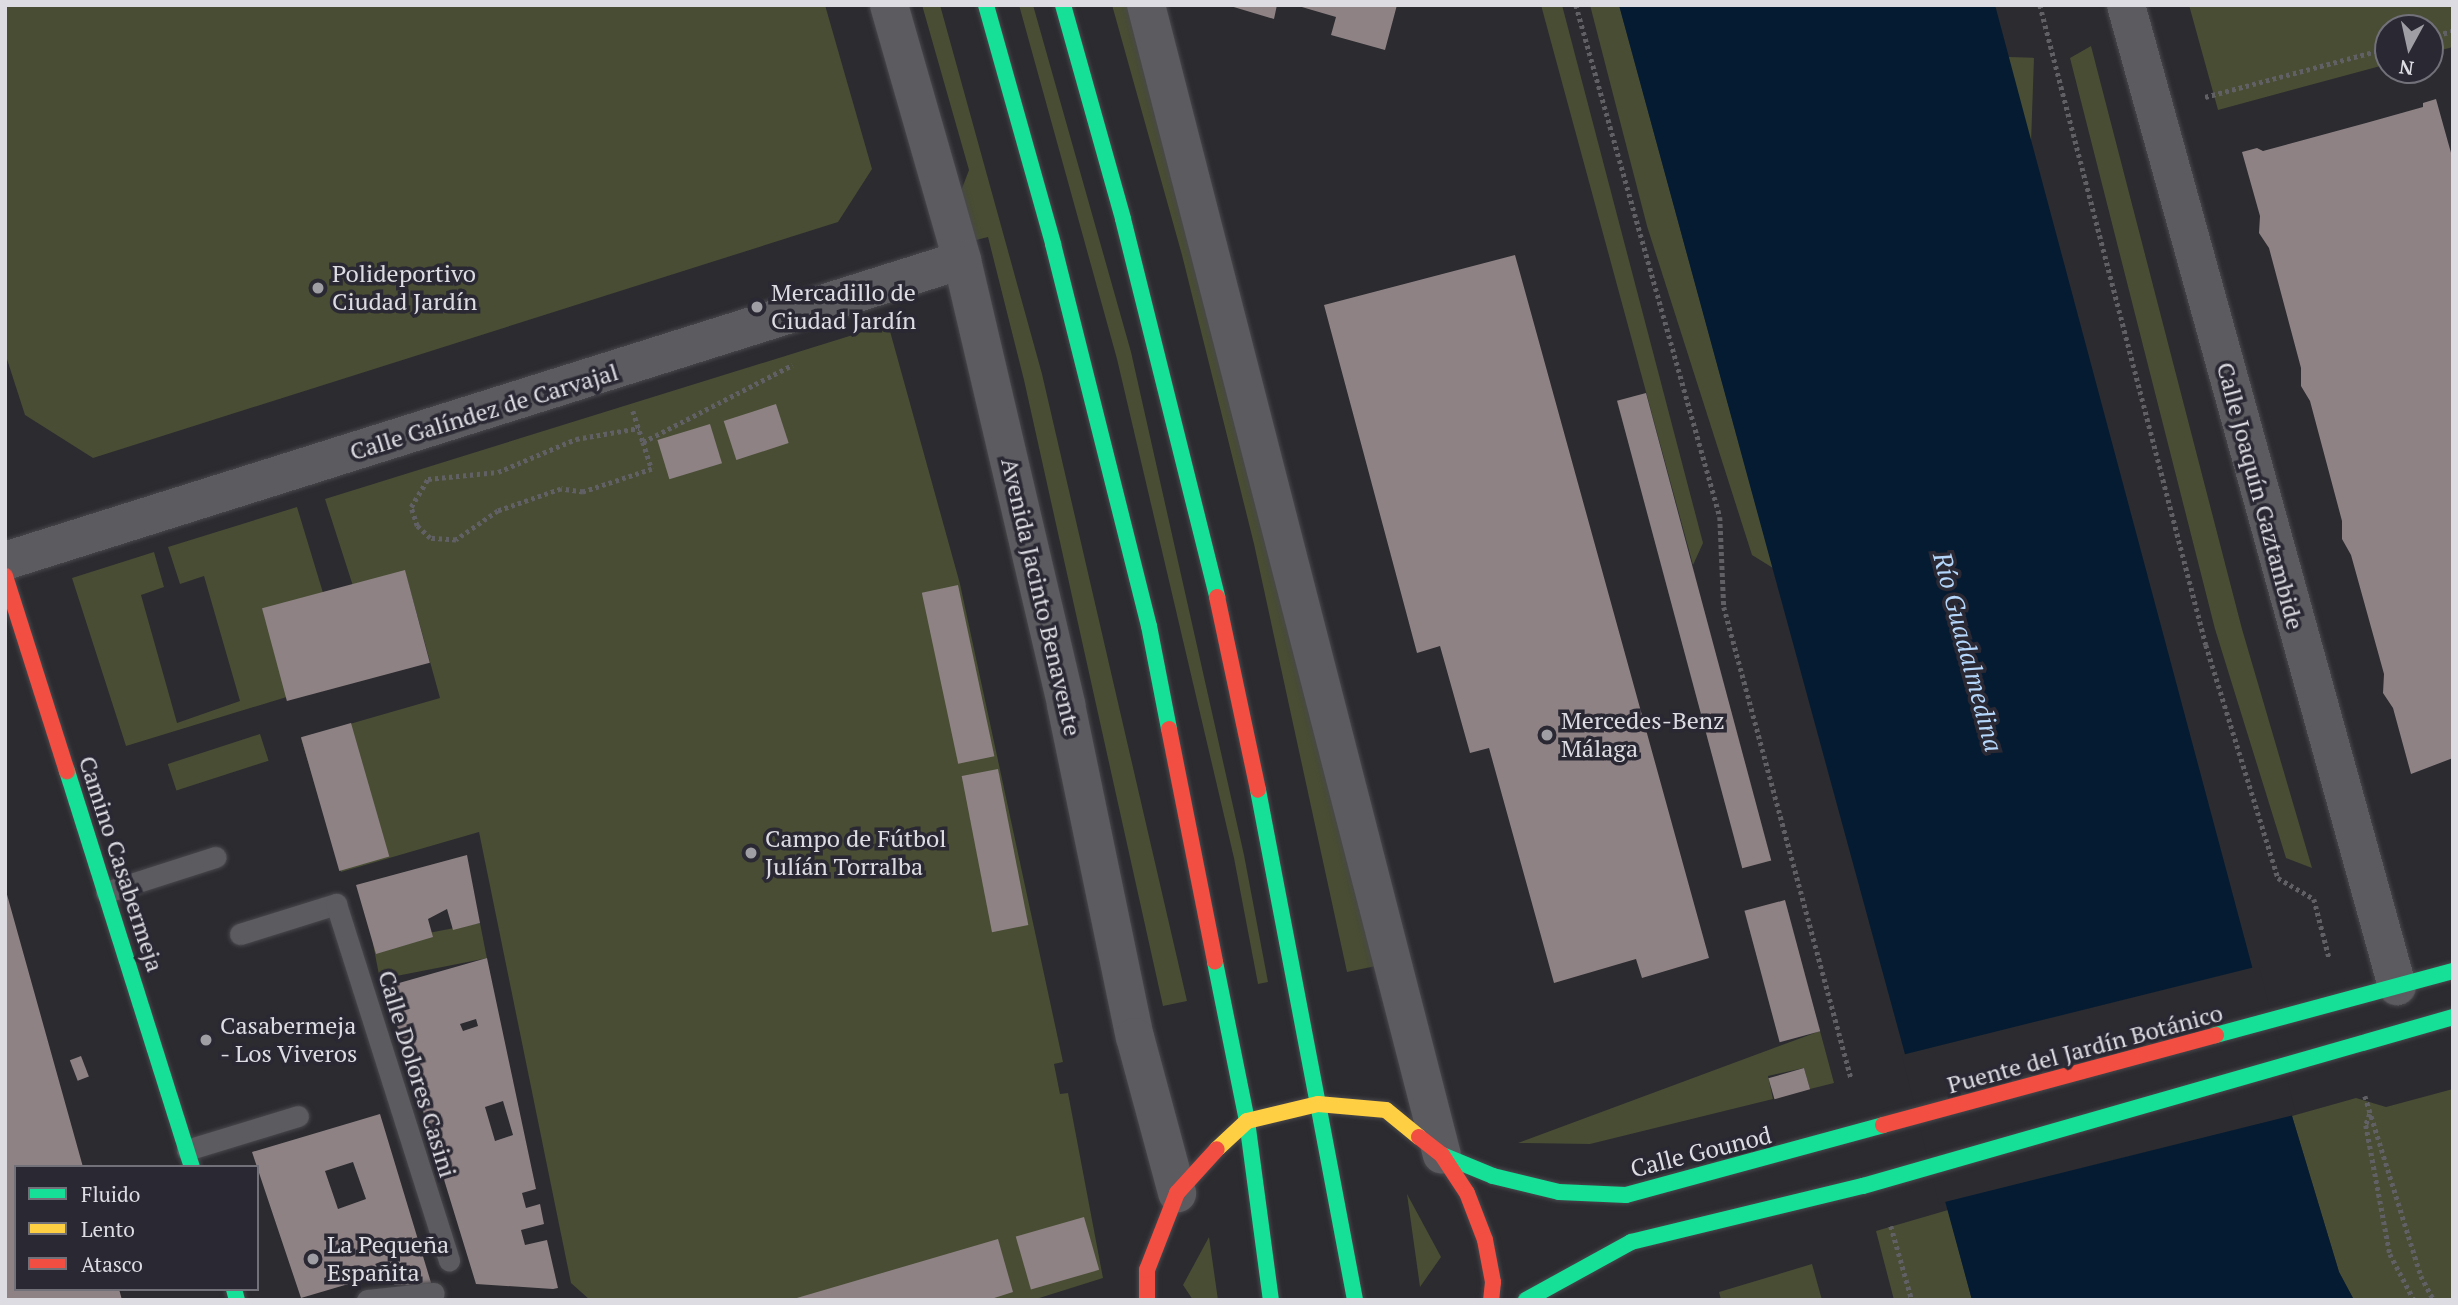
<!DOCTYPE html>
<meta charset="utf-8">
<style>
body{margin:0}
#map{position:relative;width:2458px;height:1305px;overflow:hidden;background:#2b2b30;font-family:"PT Serif",serif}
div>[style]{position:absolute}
.green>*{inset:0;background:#484d34;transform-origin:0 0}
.water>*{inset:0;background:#041b32}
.pier>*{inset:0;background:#2b2b30;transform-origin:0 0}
.building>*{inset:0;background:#8e8284;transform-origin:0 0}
.path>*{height:4.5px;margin-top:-2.25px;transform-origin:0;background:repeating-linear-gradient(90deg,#616064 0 3.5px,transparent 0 7px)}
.roads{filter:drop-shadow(0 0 2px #49484c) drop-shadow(0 0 2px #49484c)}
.lane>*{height:21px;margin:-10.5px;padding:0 10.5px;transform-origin:10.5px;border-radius:10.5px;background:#5c5b60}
.street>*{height:38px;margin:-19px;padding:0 19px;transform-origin:19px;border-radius:19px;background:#5c5b60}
.fast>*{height:16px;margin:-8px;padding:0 8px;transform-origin:8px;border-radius:8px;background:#16e098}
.slow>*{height:16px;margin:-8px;padding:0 8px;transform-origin:8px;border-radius:8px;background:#ffcf43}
.jam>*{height:16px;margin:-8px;padding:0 8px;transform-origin:8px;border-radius:8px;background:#f24e42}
.dots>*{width:19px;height:19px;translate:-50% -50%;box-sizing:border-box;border:4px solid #2a2833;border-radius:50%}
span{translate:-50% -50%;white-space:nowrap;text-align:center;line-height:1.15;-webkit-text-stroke:7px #2a2833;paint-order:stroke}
.poi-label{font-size:24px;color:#dddce3}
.left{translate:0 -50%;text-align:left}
.street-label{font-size:24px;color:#dddce3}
.water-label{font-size:26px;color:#b4d6fa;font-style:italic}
.frame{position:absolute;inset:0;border:7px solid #dddce3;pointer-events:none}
.legend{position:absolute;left:14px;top:1165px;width:245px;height:126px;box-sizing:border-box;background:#2a2833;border:2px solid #727079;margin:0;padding:9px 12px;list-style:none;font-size:21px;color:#dddce3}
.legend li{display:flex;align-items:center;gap:14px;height:35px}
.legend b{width:35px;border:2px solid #727079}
.north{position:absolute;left:2374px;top:14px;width:70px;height:70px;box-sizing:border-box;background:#2a2833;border:2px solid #727079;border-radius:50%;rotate:188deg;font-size:19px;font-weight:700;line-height:28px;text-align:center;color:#dddce3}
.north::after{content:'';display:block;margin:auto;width:24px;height:32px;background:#9f9ea4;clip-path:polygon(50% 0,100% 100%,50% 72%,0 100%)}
</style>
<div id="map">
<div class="green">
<i style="clip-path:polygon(5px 5px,825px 5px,872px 169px,838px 222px,93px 458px,25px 415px,5px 353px)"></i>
<i style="clip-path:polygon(922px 5px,940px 5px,1042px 374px,1187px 1001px,1163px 1006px,1024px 380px,988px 237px,968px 242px,961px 191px,969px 170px)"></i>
<i style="clip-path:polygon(1019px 5px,1033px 5px,1131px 352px,1244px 855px,1268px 982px,1258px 984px,1234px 858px,1117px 359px)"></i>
<i style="clip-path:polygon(1112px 5px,1131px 5px,1376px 966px,1347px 972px,1254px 544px,1182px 255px)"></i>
<i style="clip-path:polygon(1541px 5px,1562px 5px,1703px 543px,1693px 565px)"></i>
<i style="clip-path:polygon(1590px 5px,1619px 5px,1773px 568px,1752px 555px,1647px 226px)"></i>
<i style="clip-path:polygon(2189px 5px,2453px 5px,2453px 47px,2430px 53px,2430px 28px,2388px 28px,2388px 64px,2218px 110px)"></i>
<i style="clip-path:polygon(2091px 46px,2242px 629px,2312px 868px,2286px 858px,2215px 629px,2070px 58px)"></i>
<i style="left:2009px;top:57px;width:25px;height:850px;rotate:2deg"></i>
<i style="clip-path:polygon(888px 324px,960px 584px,1063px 1062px,1054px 1064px,1060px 1094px,1068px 1093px,1103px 1278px,1033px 1300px,590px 1300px,571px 1283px,479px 832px,341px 872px,301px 738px,440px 698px,405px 571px,353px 586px,325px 499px)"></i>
<i style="clip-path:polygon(297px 507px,324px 596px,264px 615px,290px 696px,126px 746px,72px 578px,154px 552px,164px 587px,141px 595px,177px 723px,240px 701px,204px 576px,180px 584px,168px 547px)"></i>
<i style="left:260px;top:734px;width:28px;height:97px;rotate:72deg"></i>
<i style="left:480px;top:923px;width:36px;height:109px;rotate:79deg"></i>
<i style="clip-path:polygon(1820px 1031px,1834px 1083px,1810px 1089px,1804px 1068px,1768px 1076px,1773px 1099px,1590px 1144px,1518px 1143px)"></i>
<i style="clip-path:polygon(2453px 1089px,2453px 1300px,2354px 1300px,2339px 1272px,2292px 1116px,2356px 1098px,2386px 1107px)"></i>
<i style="clip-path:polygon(1407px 1194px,1441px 1257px,1420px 1287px)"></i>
<i style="clip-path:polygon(1948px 1210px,1972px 1300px,1894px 1300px,1876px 1231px)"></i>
<i style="clip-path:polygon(1209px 1237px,1218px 1300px,1193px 1300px,1183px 1285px)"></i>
<i style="clip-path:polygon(1812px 1264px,1822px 1300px,1721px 1300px,1719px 1292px)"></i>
</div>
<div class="water">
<i style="clip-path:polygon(1619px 5px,1995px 5px,2292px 1116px,2339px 1272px,2354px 1300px,1972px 1300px)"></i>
</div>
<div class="pier">
<i style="left:2259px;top:966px;width:153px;height:368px;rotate:76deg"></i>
</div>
<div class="building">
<i style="clip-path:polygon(1227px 5px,1277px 5px,1274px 19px)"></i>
<i style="clip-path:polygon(1295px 5px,1397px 5px,1385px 50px,1331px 35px,1336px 17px)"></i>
<i style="clip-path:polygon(2436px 99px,2453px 160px,2453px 758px,2411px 774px,2393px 708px,2383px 693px,2384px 674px,2351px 555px,2342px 539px,2342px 521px,2310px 401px,2301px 386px,2301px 368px,2269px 248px,2259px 233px,2260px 216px,2242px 152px,2257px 148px,2263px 151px,2366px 123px,2423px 107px,2423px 103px)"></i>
<i style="clip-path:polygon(1515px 255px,1709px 958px,1642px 978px,1636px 959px,1554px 983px,1489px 748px,1470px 753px,1440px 646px,1417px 653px,1324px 305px)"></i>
<i style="left:1646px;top:393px;width:484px;height:30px;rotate:75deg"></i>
<i style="left:776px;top:404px;width:41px;height:55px;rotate:72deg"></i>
<i style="left:710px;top:424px;width:41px;height:55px;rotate:73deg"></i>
<i style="left:405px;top:570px;width:96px;height:148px;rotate:75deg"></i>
<i style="left:958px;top:585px;width:175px;height:37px;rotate:78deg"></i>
<i style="left:351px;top:723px;width:139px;height:52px;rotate:74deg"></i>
<i style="left:998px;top:769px;width:159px;height:37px;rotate:79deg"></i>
<i style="clip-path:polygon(467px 855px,480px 923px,453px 930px,447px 909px,428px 919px,433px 937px,376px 954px,356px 885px)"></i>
<i style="clip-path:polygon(6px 891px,83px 1167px,16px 1167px,16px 1289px,119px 1289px,122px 1300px,5px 1300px)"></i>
<i style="left:1785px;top:900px;width:136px;height:42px;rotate:75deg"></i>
<i style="clip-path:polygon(evenodd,487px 958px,536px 1189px,522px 1193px,526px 1208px,540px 1204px,544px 1224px,521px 1230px,525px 1245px,547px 1240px,558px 1288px,553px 1289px,476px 1284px,385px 987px,487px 958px,476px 1019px,478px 1026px,463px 1031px,460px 1024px,476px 1019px,487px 958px,503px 1101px,513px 1135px,495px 1141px,485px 1107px,503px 1101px)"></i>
<i style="left:81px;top:1056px;width:22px;height:12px;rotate:69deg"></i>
<i style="left:1804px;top:1068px;width:22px;height:37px;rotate:74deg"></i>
<i style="clip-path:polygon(evenodd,380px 1114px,432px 1286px,394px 1285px,389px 1272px,301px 1298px,252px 1152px,380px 1114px,353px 1162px,366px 1199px,338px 1209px,325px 1171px,353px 1162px)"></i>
<i style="left:1084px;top:1217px;width:55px;height:71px;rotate:74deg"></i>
<i style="clip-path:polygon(998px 1239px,1013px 1292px,988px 1300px,790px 1300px)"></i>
</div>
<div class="path">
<i style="left:1576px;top:5px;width:532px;rotate:74.29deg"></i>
<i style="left:1720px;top:517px;width:90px;rotate:87.5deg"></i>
<i style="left:1724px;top:607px;width:489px;rotate:74.9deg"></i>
<i style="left:2040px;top:5px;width:661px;rotate:75.46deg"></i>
<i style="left:2206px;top:645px;width:244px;rotate:72.8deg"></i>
<i style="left:2278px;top:878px;width:42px;rotate:30.3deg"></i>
<i style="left:2314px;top:899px;width:60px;rotate:75.5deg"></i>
<i style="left:2430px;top:37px;width:24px;rotate:-15deg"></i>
<i style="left:2205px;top:97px;width:189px;rotate:-15deg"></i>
<i style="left:633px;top:411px;width:33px;rotate:72deg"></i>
<i style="left:643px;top:442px;width:28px;rotate:72deg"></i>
<i style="left:652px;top:469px;width:73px;rotate:161.6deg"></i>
<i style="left:583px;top:492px;width:22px;rotate:-172deg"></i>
<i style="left:561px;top:489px;width:67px;rotate:160.8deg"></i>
<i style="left:498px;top:511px;width:51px;rotate:145.4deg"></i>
<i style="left:456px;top:540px;width:26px;rotate:-176deg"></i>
<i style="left:430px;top:538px;width:18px;rotate:-137deg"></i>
<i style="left:417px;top:526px;width:20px;rotate:-108deg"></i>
<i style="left:411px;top:507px;width:33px;rotate:-59deg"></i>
<i style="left:428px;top:479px;width:70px;rotate:-5.7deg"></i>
<i style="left:498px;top:472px;width:85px;rotate:-22.9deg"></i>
<i style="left:576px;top:439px;width:64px;rotate:-9.9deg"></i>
<i style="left:643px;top:442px;width:168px;rotate:-27.3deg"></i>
<i style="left:2365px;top:1096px;width:189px;rotate:72.7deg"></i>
<i style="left:2421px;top:1276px;width:27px;rotate:62deg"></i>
<i style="left:2370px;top:1114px;width:12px;rotate:110deg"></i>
<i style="left:2366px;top:1125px;width:131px;rotate:79.5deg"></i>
<i style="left:2390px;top:1254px;width:52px;rotate:62.4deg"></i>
<i style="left:1891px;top:1226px;width:77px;rotate:74.2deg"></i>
</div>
<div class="roads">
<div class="lane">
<i style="left:106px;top:892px;width:115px;rotate:-17.7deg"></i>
<i style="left:240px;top:934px;width:101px;rotate:-17.4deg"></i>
<i style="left:336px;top:904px;width:374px;rotate:72.4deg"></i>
<i style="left:187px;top:1150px;width:116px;rotate:-17deg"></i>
<i style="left:367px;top:1300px;width:67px;rotate:-6deg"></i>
</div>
<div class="street">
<i style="left:889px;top:5px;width:265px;rotate:74deg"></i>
<i style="left:962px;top:260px;width:457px;rotate:76.8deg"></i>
<i style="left:1066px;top:705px;width:339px;rotate:78.3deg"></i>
<i style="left:1135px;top:1037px;width:162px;rotate:74.9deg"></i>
<i style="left:1146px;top:5px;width:1187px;rotate:75.57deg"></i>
<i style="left:2126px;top:5px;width:1018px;rotate:74.56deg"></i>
<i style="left:5px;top:561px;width:1003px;rotate:-17.46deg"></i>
</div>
<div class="fast">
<i style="left:986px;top:5px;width:248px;rotate:74.3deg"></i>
<i style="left:1053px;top:244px;width:394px;rotate:75.9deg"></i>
<i style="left:1149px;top:626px;width:105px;rotate:79deg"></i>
<i style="left:1063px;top:5px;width:222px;rotate:74.3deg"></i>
<i style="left:1123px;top:219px;width:390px;rotate:76deg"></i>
<i style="left:67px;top:771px;width:415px;rotate:72.5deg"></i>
<i style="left:1258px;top:790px;width:320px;rotate:79.2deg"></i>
<i style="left:1215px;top:962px;width:162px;rotate:78.6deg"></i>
<i style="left:2216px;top:1035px;width:245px;rotate:-15.1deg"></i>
<i style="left:1318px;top:1104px;width:199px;rotate:79.3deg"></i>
<i style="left:1247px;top:1121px;width:181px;rotate:82.4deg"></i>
<i style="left:1442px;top:1155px;width:55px;rotate:22.4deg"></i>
<i style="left:1493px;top:1176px;width:68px;rotate:13.6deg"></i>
<i style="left:1559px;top:1192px;width:67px;rotate:2.6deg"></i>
<i style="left:1626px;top:1195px;width:266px;rotate:-15.2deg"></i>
<i style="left:234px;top:1289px;width:11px;rotate:75deg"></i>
<i style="left:1526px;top:1300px;width:120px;rotate:-28.9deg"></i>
<i style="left:1631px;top:1242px;width:239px;rotate:-13.6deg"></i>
<i style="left:1863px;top:1186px;width:614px;rotate:-15.98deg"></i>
</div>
<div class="slow">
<i style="left:1217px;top:1149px;width:41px;rotate:-43deg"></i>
<i style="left:1247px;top:1121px;width:73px;rotate:-13.5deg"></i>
<i style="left:1318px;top:1104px;width:68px;rotate:5deg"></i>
<i style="left:1386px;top:1110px;width:43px;rotate:39.3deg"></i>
</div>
<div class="jam">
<i style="left:5px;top:576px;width:205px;rotate:72.4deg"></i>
<i style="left:1217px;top:597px;width:197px;rotate:78deg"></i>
<i style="left:1169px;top:729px;width:237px;rotate:78.8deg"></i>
<i style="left:1883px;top:1125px;width:345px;rotate:-15.1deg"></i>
<i style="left:1419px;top:1137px;width:29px;rotate:38deg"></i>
<i style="left:1442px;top:1155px;width:45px;rotate:56.7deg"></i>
<i style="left:1467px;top:1193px;width:50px;rotate:69deg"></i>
<i style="left:1485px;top:1240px;width:43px;rotate:79.2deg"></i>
<i style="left:1493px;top:1282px;width:18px;rotate:96deg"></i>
<i style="left:1147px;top:1300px;width:30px;rotate:-90deg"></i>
<i style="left:1147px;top:1270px;width:83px;rotate:-68.7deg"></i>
<i style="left:1177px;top:1193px;width:59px;rotate:-47.7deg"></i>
</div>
</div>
<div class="dots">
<i style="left:318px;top:288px;background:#9f9ea4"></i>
<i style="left:757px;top:307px;background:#9f9ea4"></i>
<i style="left:1547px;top:735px;background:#9f9ea4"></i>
<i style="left:751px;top:853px;background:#9f9ea4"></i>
<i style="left:206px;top:1040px;background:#9f9ea4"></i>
<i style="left:313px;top:1259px;background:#9f9ea4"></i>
</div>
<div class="poi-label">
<span class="left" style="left:332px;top:288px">Polideportivo<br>Ciudad Jardín</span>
<span class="left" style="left:771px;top:307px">Mercadillo de<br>Ciudad Jardín</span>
<span class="left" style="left:1561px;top:735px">Mercedes-Benz<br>Málaga</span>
<span class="left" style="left:765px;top:853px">Campo de Fútbol<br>Julíán Torralba</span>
<span class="left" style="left:220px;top:1040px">Casabermeja<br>- Los Viveros</span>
<span class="left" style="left:327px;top:1259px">La Pequeña<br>Españita</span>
</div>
<div class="street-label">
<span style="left:484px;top:412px;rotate:-17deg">Calle Galíndez de Carvajal</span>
<span style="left:2260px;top:496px;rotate:75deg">Calle Joaquín Gaztambide</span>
<span style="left:1041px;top:597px;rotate:77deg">Avenida Jacinto Benavente</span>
<span style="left:121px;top:864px;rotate:72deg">Camino Casabermeja</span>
<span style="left:2085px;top:1049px;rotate:-15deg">Puente del Jardín Botánico</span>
<span style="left:417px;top:1074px;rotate:73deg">Calle Dolores Casini</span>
<span style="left:1701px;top:1152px;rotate:-14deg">Calle Gounod</span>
</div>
<div class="water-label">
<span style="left:1968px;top:652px;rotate:75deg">Río Guadalmedina</span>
</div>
<div class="frame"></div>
<ul class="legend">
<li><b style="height:9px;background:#16e098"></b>Fluido</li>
<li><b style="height:9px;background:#ffcf43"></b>Lento</li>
<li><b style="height:9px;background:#f24e42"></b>Atasco</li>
</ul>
<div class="north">N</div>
</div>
